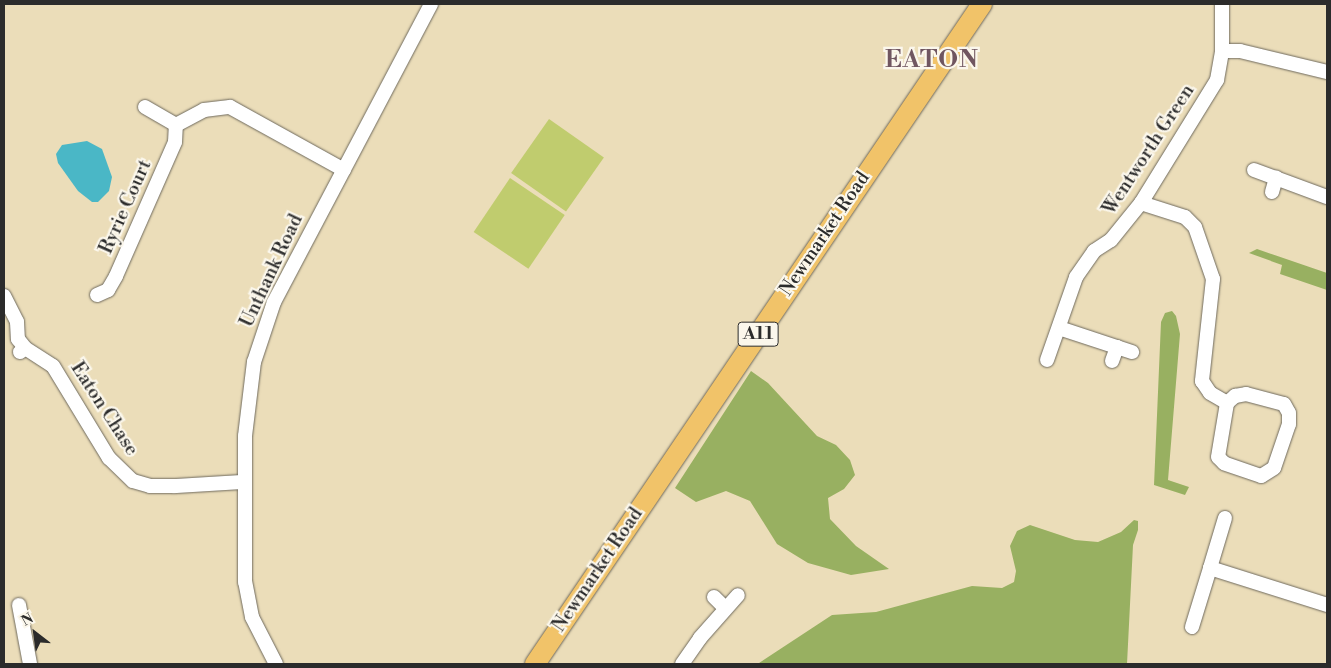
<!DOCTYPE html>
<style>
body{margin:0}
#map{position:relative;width:1331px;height:668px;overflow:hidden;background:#ebddb9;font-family:"Libre Bodoni",serif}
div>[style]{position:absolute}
.green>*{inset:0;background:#c0cc6e;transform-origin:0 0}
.forest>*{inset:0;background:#98b061}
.water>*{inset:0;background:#4ab7c6}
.roads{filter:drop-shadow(0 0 1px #6e695d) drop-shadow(0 0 1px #6e695d)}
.minor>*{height:14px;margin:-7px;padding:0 7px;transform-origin:7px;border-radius:7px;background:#fff}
.highway>*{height:20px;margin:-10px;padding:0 10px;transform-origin:10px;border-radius:10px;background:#f1c369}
span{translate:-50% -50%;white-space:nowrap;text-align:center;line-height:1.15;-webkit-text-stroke:4.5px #fbf7ec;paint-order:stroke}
.shield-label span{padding:1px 4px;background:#fbf7ec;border:1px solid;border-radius:4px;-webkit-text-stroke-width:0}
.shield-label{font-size:18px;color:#2b2b2b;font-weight:700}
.street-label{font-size:19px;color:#2b2b2b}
.district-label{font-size:24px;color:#705660;font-weight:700;letter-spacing:1px}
.frame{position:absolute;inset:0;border:5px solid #2b2b2b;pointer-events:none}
.north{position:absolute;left:10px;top:608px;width:50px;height:50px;-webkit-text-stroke:4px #fbf7ec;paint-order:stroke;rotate:330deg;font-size:14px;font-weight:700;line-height:20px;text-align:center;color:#2b2b2b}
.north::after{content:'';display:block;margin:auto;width:18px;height:22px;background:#2b2b2b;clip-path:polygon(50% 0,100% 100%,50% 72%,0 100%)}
</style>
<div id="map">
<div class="green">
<i style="left:549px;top:119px;width:67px;height:66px;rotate:35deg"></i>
<i style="left:510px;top:178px;width:66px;height:65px;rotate:34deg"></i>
</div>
<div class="forest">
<i style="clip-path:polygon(1257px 249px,1327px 273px,1327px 290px,1280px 274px,1282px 265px,1249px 253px)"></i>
<i style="clip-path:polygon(1172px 311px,1176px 316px,1180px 334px,1168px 480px,1189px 487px,1185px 495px,1154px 485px,1161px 322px,1165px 313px)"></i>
<i style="clip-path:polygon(751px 371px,768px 383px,817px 436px,836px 445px,850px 460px,855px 475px,844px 489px,828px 498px,830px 519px,856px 546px,889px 569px,851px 575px,808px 563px,777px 544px,750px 501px,726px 491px,696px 502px,675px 488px)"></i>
<i style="clip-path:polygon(1134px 520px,1138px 521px,1138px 530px,1133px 545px,1127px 664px,759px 663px,832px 615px,876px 612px,972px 586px,1002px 588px,1014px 582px,1016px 571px,1010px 546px,1017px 531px,1030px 525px,1075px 540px,1098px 542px,1121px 532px)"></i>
</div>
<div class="water">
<i style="clip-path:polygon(87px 141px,102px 149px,112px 177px,109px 191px,98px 202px,92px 202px,78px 191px,58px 163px,56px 154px,62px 145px)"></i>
</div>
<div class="roads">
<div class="minor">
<i style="left:1222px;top:51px;width:18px"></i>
<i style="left:1240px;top:51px;width:89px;rotate:13.6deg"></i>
<i style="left:145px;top:107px;width:36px;rotate:30deg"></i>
<i style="left:176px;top:125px;width:32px;rotate:-28deg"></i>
<i style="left:204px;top:110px;width:26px;rotate:-7deg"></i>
<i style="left:230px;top:107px;width:130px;rotate:28.9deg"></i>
<i style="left:1254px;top:170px;width:78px;rotate:20.3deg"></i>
<i style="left:1272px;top:192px;width:15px;rotate:-74deg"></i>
<i style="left:1141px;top:203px;width:46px;rotate:17.7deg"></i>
<i style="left:1185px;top:217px;width:14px;rotate:45deg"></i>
<i style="left:1195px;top:227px;width:55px;rotate:70.9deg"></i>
<i style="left:1213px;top:279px;width:103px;rotate:96.2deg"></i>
<i style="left:1202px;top:381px;width:14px;rotate:56deg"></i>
<i style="left:1210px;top:393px;width:20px;rotate:30deg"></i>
<i style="left:97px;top:295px;width:12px;rotate:-24deg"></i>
<i style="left:108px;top:290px;width:16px;rotate:-60deg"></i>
<i style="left:116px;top:276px;width:146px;rotate:-66.2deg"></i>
<i style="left:175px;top:142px;width:17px;rotate:-87deg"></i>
<i style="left:4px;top:296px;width:29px;rotate:63deg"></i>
<i style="left:17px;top:322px;width:17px;rotate:87deg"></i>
<i style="left:18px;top:339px;width:11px;rotate:52deg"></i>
<i style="left:1059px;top:328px;width:77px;rotate:18.2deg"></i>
<i style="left:20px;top:352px;width:6px;rotate:-39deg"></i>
<i style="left:25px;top:348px;width:33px;rotate:33deg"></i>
<i style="left:53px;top:366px;width:108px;rotate:58.7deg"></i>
<i style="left:109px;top:458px;width:33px;rotate:44deg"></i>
<i style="left:133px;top:481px;width:18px;rotate:16deg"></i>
<i style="left:150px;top:486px;width:25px"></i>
<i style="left:175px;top:486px;width:68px;rotate:-3.4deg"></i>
<i style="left:1047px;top:360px;width:88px;rotate:-70.7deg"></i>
<i style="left:1076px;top:277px;width:32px;rotate:-55deg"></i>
<i style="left:1094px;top:251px;width:20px;rotate:-33deg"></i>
<i style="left:1111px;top:240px;width:48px;rotate:-51deg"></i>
<i style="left:1141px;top:203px;width:145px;rotate:-58.3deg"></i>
<i style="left:1217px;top:80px;width:29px;rotate:-80deg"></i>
<i style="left:1222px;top:51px;width:47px;rotate:-90deg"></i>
<i style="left:1112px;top:361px;width:15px;rotate:-70deg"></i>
<i style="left:1246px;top:394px;width:39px;rotate:15deg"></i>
<i style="left:1284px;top:404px;width:10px;rotate:61deg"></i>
<i style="left:1289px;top:413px;width:11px;rotate:90deg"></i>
<i style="left:1289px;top:424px;width:46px;rotate:108.8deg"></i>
<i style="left:1274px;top:468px;width:15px;rotate:148deg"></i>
<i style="left:1261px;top:476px;width:39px;rotate:-161deg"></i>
<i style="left:1224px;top:463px;width:8px;rotate:-135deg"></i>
<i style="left:1218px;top:457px;width:55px;rotate:-80.5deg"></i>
<i style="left:1227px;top:403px;width:11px;rotate:-41deg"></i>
<i style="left:1235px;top:396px;width:11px;rotate:-10deg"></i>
<i style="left:1225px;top:518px;width:52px;rotate:106.7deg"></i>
<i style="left:1210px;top:568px;width:123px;rotate:17.5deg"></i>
<i style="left:714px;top:597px;width:16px;rotate:45deg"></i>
<i style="left:19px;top:605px;width:60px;rotate:79.4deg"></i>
<i style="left:1192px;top:627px;width:62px;rotate:-73deg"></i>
<i style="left:276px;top:664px;width:53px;rotate:-117.1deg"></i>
<i style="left:252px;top:617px;width:36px;rotate:-101deg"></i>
<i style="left:245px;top:582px;width:146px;rotate:-90deg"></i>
<i style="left:245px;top:436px;width:75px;rotate:-83.1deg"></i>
<i style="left:254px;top:362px;width:63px;rotate:-71.6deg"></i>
<i style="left:274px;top:302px;width:337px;rotate:-62.2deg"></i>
<i style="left:682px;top:664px;width:32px;rotate:-55deg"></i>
<i style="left:700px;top:638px;width:57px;rotate:-48.5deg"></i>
</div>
<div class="highway">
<i style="left:535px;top:664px;width:797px;rotate:-55.89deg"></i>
</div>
</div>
<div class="shield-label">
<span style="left:758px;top:334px">A11</span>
</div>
<div class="street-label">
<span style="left:1149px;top:150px;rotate:-57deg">Wentworth Green</span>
<span style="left:126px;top:207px;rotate:-66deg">Ryrie Court</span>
<span style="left:825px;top:234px;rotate:-56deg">Newmarket Road</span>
<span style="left:272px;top:271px;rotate:-65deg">Unthank Road</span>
<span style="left:104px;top:409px;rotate:57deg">Eaton Chase</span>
<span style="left:598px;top:570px;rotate:-56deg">Newmarket Road</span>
</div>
<div class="district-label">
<span style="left:932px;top:61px">EATON</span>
</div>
<div class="frame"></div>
<div class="north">N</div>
</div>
